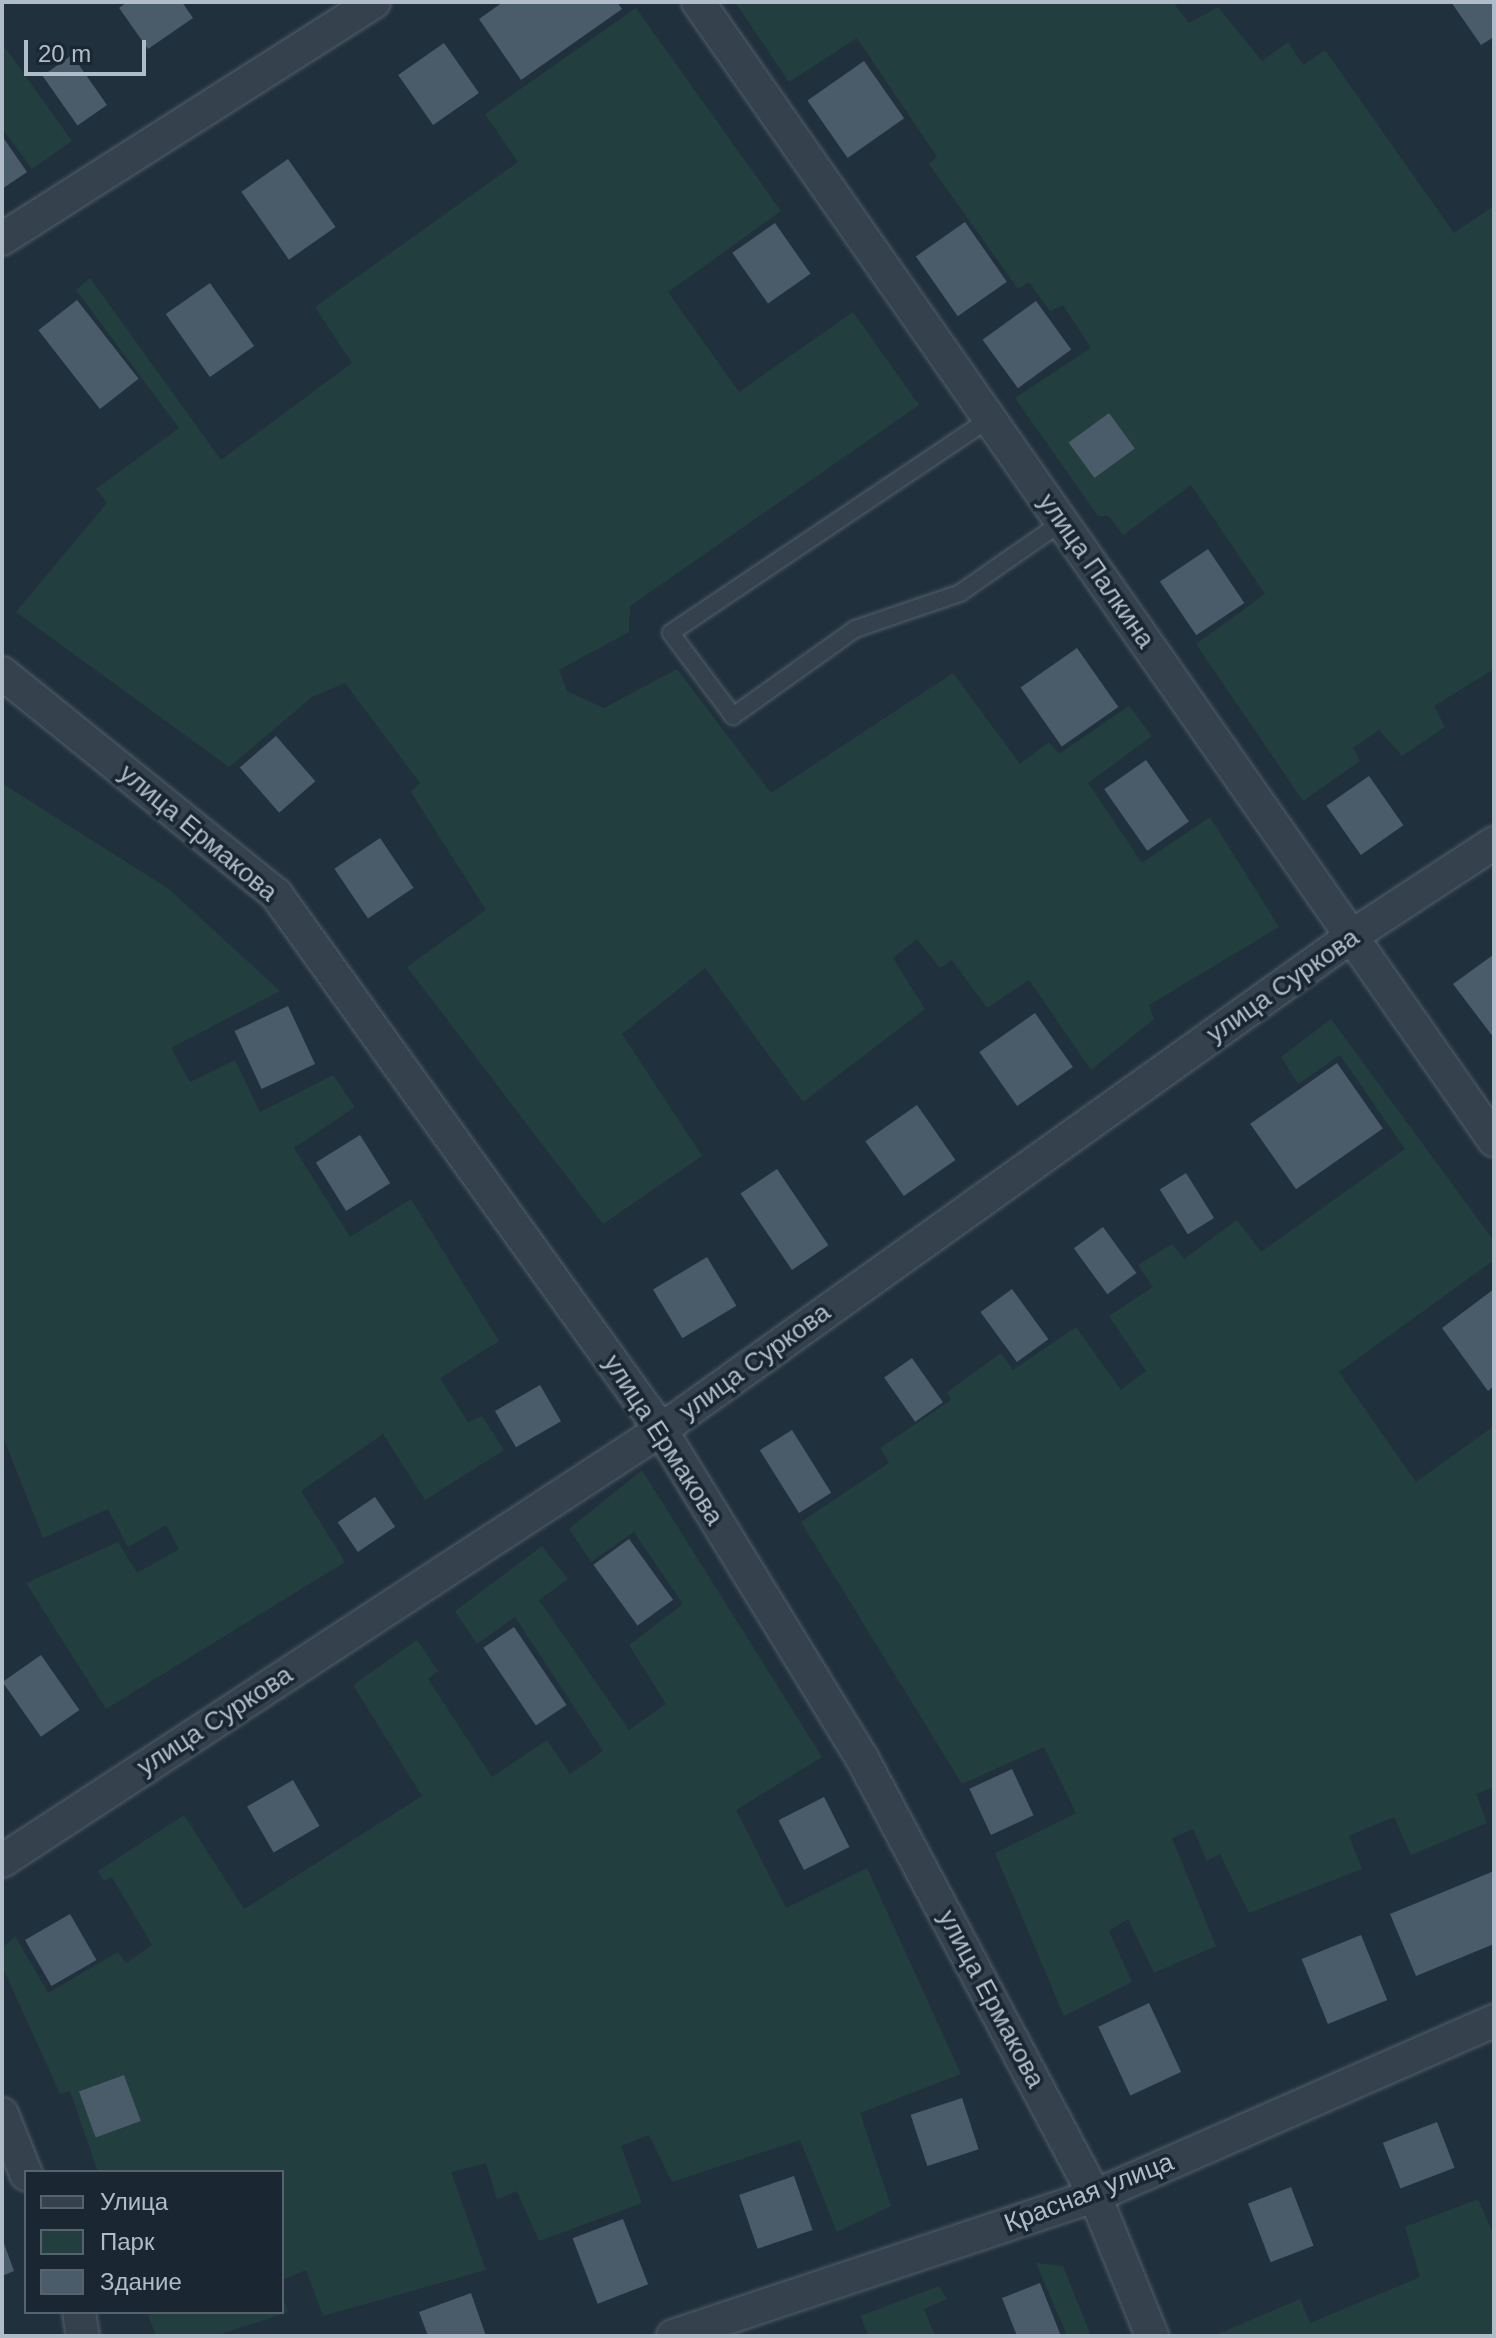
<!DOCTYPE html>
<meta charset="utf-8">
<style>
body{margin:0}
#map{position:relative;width:1496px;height:2338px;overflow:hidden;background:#21303d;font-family:Arial,sans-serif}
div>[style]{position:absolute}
.green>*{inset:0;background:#233e3e}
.building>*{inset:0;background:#4a5b69;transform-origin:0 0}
.roads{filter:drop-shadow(0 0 2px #53606b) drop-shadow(0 0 2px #53606b)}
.lane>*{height:16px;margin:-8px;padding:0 8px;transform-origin:8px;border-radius:8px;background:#35424d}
.street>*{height:32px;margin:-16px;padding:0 16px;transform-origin:16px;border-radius:16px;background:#35424d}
span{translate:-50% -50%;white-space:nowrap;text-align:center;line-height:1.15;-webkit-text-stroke:7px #1a2732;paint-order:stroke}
.street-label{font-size:26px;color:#b0bdc9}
.frame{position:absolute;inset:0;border:4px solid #b0bdc9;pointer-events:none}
.legend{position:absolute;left:24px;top:2170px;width:260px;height:144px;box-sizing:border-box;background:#1a2732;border:2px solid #56636e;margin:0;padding:10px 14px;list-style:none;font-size:24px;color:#b0bdc9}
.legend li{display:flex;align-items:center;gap:16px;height:40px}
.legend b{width:40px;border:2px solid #56636e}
.scale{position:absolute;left:24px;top:40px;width:122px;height:36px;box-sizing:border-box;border:4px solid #b0bdc9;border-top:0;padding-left:10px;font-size:24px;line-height:28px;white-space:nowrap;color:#b0bdc9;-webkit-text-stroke:6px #1a2732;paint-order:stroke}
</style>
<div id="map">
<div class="green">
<i style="clip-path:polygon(735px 2px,1173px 2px,1189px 23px,1218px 7px,1262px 61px,1288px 42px,1303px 65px,1325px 50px,1454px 233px,1494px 206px,1494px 669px,1434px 706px,1445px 727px,1402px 756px,1379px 730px,1353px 748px,1360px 761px,1303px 801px,1196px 644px,1265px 594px,1191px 485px,1123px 535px,1109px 516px,1098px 516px,1015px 398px,1091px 348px,1063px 305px,1050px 311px,1029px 282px,1018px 289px,929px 164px,937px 157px,857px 38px,789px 82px)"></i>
<i style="clip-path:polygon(636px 8px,781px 211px,668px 292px,739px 392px,853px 312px,919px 405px,630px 606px,629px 632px,559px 670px,567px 691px,604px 708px,677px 669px,771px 793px,953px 673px,1020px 764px,1049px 742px,1059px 754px,1129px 706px,1152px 736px,1088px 783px,1142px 863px,1210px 817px,1279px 927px,1149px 1005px,1154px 1019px,1091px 1070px,1029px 980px,987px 1008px,952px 960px,940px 968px,917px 939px,893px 958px,925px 1009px,803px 1102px,705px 968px,622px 1034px,702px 1156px,603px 1224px,407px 967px,486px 910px,411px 792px,420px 783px,345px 683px,312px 697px,229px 767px,16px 612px,107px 503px,96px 489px,179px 428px,76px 290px,90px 278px,221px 460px,352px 363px,315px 307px,518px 162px,485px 114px)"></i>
<i style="clip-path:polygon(2px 43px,72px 141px,32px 169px,2px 128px)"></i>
<i style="clip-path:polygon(3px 784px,169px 889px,280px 991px,171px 1048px,190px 1082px,235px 1060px,260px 1112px,333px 1075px,355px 1107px,294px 1148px,350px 1237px,411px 1199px,499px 1341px,440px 1378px,468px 1422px,482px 1416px,504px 1450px,425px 1500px,383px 1434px,301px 1491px,345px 1562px,106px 1709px,26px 1583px,118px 1542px,137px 1573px,179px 1549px,166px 1525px,128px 1547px,108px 1509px,43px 1538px,2px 1434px)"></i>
<i style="clip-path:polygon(1331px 1019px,1494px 1241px,1494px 1260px,1339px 1372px,1416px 1482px,1494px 1426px,1494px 1787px,1476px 1794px,1487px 1823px,1411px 1855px,1394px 1817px,1349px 1836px,1362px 1869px,1249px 1913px,1220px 1854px,1207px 1861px,1193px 1829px,1172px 1838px,1216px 1946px,1154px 1973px,1128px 1919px,1109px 1931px,1132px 1982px,1064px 2016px,995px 1853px,1076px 1813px,1044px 1747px,962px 1784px,801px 1522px,889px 1463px,880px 1448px,951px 1400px,947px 1392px,1001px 1353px,1013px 1370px,1076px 1327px,1121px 1390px,1146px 1371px,1109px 1316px,1153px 1287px,1138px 1265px,1172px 1244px,1184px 1259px,1237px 1220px,1261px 1252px,1405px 1149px,1340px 1055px,1298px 1084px,1281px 1057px)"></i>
<i style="clip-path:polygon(642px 1470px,822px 1757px,736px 1810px,786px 1908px,867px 1868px,961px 2074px,860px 2113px,891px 2206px,837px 2232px,800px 2140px,672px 2182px,649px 2135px,621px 2146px,642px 2203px,539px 2241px,517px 2191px,497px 2200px,486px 2163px,451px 2172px,486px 2270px,323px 2316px,306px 2270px,282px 2280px,282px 2172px,98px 2172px,70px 2091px,60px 2094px,2px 1966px,2px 1948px,15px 1936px,48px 1993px,118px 1952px,126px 1963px,152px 1945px,112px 1877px,104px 1881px,98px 1871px,184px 1815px,244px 1909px,422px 1796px,353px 1685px,417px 1640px,438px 1671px,428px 1679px,492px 1777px,547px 1740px,570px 1774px,603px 1751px,515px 1617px,477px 1644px,455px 1611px,542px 1546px,568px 1579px,539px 1600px,629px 1730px,666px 1704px,629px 1645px,683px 1604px,634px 1532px,591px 1562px,569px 1529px)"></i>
<i style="clip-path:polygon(1478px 2199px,1494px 2236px,1494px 2336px,1213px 2336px,1300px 2299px,1310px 2323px,1420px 2277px,1405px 2227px)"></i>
<i style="clip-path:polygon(1036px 2263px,1063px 2266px,1091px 2336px,1067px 2336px)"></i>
<i style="clip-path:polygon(939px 2286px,947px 2299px,924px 2309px,935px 2336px,869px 2336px,860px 2316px)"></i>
<i style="clip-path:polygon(282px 2295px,288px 2312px,215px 2336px,156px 2336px,147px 2312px,282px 2312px)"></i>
</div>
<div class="building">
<i style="clip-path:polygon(127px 2px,182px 2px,193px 18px,148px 49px,119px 8px)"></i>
<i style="clip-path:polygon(503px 2px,617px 2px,622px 9px,521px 80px,479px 19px)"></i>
<i style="clip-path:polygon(1451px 2px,1494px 2px,1494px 37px,1481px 45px)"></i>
<i style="left:444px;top:43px;width:61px;height:56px;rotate:55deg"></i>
<i style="left:72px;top:55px;width:61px;height:36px;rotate:55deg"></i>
<i style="left:864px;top:61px;width:70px;height:69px;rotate:55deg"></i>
<i style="clip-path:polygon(2px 136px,27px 172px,2px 189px)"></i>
<i style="left:288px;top:159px;width:83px;height:57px;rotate:55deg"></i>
<i style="left:965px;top:222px;width:73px;height:60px;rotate:55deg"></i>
<i style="left:775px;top:223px;width:62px;height:52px;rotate:55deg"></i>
<i style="left:210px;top:283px;width:77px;height:54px;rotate:55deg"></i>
<i style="left:77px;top:300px;width:100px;height:49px;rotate:52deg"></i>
<i style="left:1036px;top:301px;width:60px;height:66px;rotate:54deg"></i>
<i style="left:1109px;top:413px;width:44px;height:50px;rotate:54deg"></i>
<i style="left:1208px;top:549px;width:65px;height:58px;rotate:56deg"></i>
<i style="left:1077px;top:648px;width:72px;height:69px;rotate:55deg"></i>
<i style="left:276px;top:736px;width:60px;height:48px;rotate:49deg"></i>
<i style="left:1146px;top:760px;width:75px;height:51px;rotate:55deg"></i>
<i style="left:1369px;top:776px;width:60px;height:52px;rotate:55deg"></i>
<i style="left:380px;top:838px;width:60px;height:55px;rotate:56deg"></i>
<i style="clip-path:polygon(1493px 955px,1494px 957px,1494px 1038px,1453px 984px)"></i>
<i style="left:288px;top:1006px;width:64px;height:59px;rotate:65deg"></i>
<i style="left:1035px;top:1013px;width:66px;height:68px;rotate:55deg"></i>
<i style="left:1337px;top:1063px;width:80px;height:106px;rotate:55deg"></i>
<i style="left:917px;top:1105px;width:67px;height:63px;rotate:55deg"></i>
<i style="left:360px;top:1135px;width:57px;height:52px;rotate:58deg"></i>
<i style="left:777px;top:1169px;width:92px;height:44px;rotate:56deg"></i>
<i style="left:1186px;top:1173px;width:53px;height:31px;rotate:58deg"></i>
<i style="left:1103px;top:1227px;width:57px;height:36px;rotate:54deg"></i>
<i style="left:707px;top:1257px;width:57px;height:63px;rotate:59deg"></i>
<i style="left:1012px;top:1289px;width:62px;height:39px;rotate:54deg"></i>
<i style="clip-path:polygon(1494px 1289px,1494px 1386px,1488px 1391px,1442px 1328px)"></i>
<i style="left:912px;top:1358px;width:54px;height:34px;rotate:55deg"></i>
<i style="left:540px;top:1385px;width:42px;height:52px;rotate:60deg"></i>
<i style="left:792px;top:1430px;width:74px;height:38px;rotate:58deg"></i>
<i style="left:375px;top:1497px;width:36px;height:45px;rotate:56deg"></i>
<i style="left:629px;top:1539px;width:75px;height:44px;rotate:54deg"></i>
<i style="left:514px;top:1627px;width:94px;height:37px;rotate:56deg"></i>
<i style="left:41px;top:1655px;width:67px;height:47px;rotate:55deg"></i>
<i style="left:1012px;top:1769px;width:51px;height:47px;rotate:65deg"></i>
<i style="left:293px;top:1780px;width:53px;height:53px;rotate:60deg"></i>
<i style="left:824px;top:1797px;width:56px;height:51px;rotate:63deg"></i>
<i style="clip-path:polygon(1494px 1871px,1494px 1944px,1416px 1976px,1390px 1914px)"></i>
<i style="left:70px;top:1914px;width:53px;height:52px;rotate:60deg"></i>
<i style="left:1361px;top:1935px;width:70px;height:64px;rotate:68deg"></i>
<i style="left:1149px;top:2003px;width:76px;height:56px;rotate:65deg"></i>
<i style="left:124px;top:2075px;width:49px;height:48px;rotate:70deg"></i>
<i style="left:962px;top:2098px;width:54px;height:54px;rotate:72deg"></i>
<i style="left:1437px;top:2122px;width:49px;height:58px;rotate:69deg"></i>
<i style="left:794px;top:2176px;width:57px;height:58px;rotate:71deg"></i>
<i style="left:1291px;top:2187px;width:63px;height:46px;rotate:69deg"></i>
<i style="left:623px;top:2219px;width:70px;height:54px;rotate:69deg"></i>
<i style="clip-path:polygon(2px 2238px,14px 2271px,2px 2276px)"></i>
<i style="clip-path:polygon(1040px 2283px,1061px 2336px,1017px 2336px,1002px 2298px)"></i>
<i style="clip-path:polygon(471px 2293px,486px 2336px,428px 2336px,419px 2312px)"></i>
</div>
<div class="roads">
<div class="lane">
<i style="left:989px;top:419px;width:383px;rotate:146.1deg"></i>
<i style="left:671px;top:633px;width:104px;rotate:53.2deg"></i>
<i style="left:733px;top:716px;width:150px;rotate:-35.5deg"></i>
<i style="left:855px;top:629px;width:111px;rotate:-18.9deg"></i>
<i style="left:960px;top:593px;width:124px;rotate:-34.8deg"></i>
</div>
<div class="street">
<i style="left:698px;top:2px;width:1389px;rotate:55.03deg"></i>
<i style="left:2px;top:239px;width:441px;rotate:-32.5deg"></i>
<i style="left:2px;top:673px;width:352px;rotate:38.9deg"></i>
<i style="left:276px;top:894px;width:660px;rotate:54.31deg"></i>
<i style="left:661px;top:1430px;width:385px;rotate:58.5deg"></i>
<i style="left:862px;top:1758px;width:496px;rotate:62deg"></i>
<i style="left:1095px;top:2196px;width:151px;rotate:67.8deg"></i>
<i style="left:2px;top:1861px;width:787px;rotate:-33.19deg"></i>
<i style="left:661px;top:1430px;width:849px;rotate:-35.56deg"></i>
<i style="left:1352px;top:936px;width:170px;rotate:-33.2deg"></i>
<i style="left:2px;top:2114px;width:65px;rotate:68.2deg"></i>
<i style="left:79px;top:2312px;width:24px;rotate:81deg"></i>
<i style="left:673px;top:2336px;width:445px;rotate:-18.4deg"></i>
<i style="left:1095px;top:2196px;width:436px;rotate:-23.7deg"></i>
</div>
</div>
<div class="street-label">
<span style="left:1096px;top:571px;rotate:55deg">улица Палкина</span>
<span style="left:198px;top:833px;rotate:40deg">улица Ермакова</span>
<span style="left:1283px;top:986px;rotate:-35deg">улица Суркова</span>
<span style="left:755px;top:1362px;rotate:-36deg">улица Суркова</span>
<span style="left:663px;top:1440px;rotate:57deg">улица Ермакова</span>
<span style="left:215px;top:1721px;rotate:-33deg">улица Суркова</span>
<span style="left:991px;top:1999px;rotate:62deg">улица Ермакова</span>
<span style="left:1089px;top:2193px;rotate:-21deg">Красная улица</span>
</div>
<div class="frame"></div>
<ul class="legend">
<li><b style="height:10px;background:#35424d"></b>Улица</li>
<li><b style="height:22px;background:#233e3e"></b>Парк</li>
<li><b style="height:22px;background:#4a5b69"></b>Здание</li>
</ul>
<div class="scale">20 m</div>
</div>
